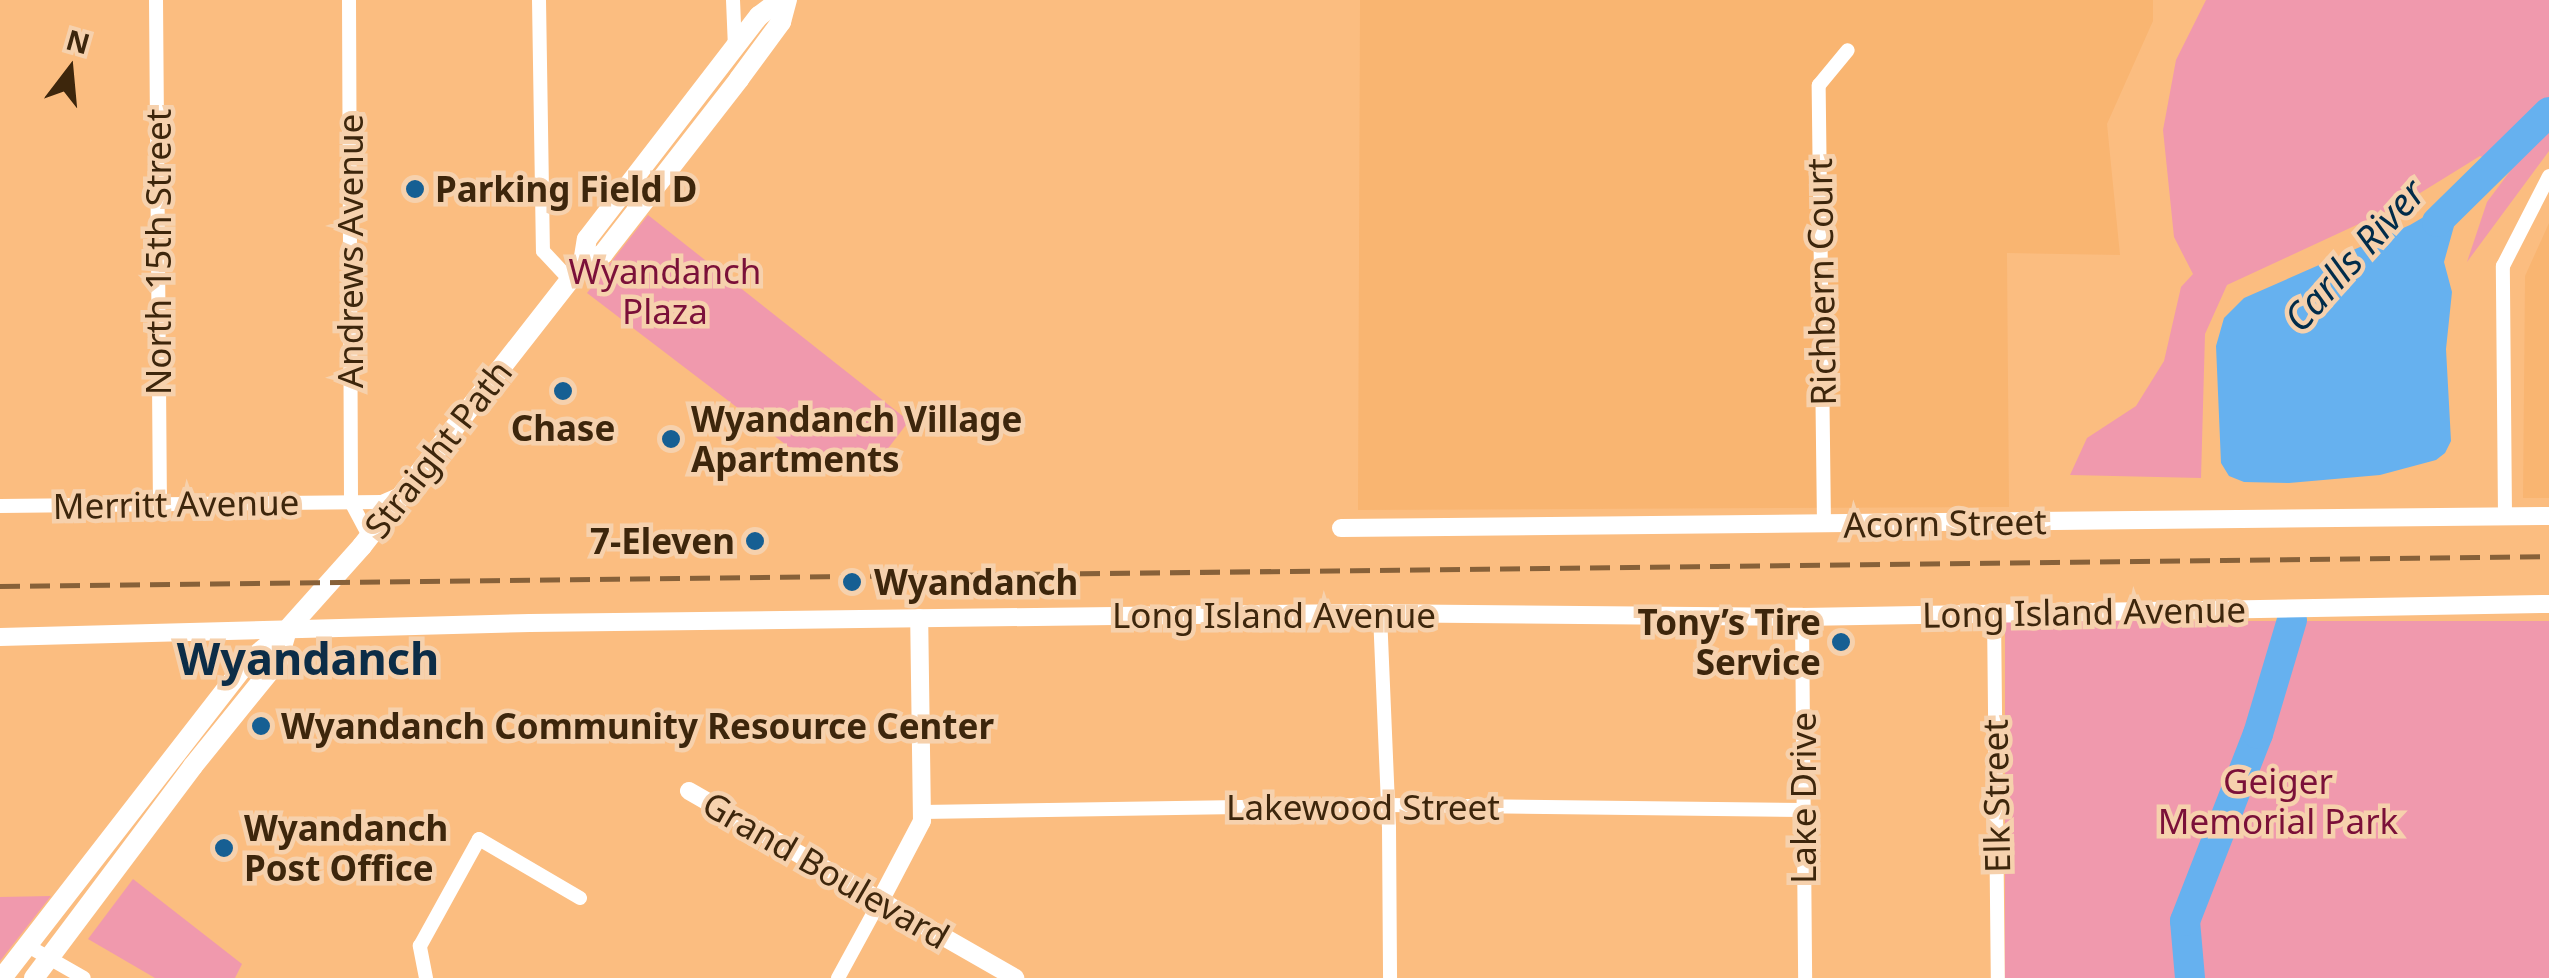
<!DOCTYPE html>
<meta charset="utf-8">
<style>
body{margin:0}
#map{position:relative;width:2549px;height:978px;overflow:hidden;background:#fbbd80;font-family:"Noto Sans",sans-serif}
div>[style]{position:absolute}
.built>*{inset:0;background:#f9b571}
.green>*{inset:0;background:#f099ad;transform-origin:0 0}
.water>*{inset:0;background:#66b1ef}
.river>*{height:30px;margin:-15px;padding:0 15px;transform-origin:15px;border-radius:15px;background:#66b1ef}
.minor>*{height:14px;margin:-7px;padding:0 7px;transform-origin:7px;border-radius:7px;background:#fff}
.tertiary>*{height:18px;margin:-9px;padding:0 9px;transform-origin:9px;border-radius:9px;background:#fff}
.secondary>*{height:20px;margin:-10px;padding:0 10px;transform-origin:10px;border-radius:10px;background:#fff}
.rail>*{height:5px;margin-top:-2.5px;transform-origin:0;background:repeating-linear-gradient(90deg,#876139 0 20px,transparent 0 30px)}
.dots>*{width:28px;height:28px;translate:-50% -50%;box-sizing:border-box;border:5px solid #f6d1ad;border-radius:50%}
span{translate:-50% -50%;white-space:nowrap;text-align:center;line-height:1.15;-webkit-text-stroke:9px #f6d1ad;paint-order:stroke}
.poi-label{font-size:35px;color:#3d260c;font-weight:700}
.left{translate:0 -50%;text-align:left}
.right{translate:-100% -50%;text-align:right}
.street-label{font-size:35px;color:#3d260c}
.park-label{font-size:35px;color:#7b1039}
.water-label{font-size:38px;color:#012c4a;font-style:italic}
.district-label{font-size:45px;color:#0c2d47;font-weight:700}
.north{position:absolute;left:20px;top:20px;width:100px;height:100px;-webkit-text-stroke:8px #f6d1ad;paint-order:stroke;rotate:16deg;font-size:28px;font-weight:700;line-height:40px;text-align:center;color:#3d260c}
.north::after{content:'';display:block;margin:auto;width:35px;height:45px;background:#3d260c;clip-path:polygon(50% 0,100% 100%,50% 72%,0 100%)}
</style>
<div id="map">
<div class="built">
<i style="clip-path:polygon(1360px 0,2153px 0,2153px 21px,2107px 124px,2120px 255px,2007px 253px,2009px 507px,1358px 510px)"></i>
<i style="clip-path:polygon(2549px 223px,2549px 498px,2523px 498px,2525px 276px)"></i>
</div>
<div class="green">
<i style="clip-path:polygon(2206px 0,2549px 0,2549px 151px,2467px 262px,2487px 202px,2511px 170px,2480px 156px,2404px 203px,2227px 285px,2205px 334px,2201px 478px,2070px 475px,2087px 438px,2136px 406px,2164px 361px,2181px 287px,2193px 274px,2174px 237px,2163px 130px,2176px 60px)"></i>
<i style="clip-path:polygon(648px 215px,909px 421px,873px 468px,823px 473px,587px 293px)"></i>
<i style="left:2549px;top:621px;width:357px;height:544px;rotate:90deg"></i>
<i style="clip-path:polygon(133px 879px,242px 964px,235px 978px,155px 978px,88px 939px)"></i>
<i style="clip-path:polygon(51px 896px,0 961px,0 897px)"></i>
</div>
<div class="water">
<i style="clip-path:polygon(2463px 194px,2444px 262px,2452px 292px,2446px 349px,2451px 441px,2445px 453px,2436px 460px,2380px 475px,2289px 483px,2244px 482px,2229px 476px,2221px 463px,2216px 346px,2224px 318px,2244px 298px,2410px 225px)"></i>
</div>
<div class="river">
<i style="left:2437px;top:222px;width:157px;rotate:-44.5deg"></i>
<i style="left:2190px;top:978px;width:57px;rotate:-95deg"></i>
<i style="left:2185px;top:921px;width:201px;rotate:-68.7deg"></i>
<i style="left:2258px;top:734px;width:119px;rotate:-73.4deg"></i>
</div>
<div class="minor">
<i style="left:156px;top:0;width:504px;rotate:89.55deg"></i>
<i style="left:349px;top:0;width:502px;rotate:89.77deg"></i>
<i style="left:351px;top:502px;width:38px;rotate:62deg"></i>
<i style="left:539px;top:0;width:251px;rotate:89.1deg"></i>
<i style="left:543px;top:251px;width:40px;rotate:47deg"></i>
<i style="left:733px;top:0;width:47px;rotate:87.6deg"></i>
<i style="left:0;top:506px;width:382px;rotate:-0.6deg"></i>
<i style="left:382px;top:502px;width:17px;rotate:-24deg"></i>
<i style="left:2505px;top:516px;width:250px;rotate:-90.5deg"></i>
<i style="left:2503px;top:266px;width:101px;rotate:-62.9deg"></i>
<i style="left:1824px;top:525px;width:440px;rotate:-90.7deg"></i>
<i style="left:1819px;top:85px;width:45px;rotate:-50.4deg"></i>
<i style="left:1380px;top:614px;width:213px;rotate:87.6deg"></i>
<i style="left:1389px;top:827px;width:151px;rotate:89.6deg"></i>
<i style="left:1994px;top:614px;width:364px;rotate:89.4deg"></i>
<i style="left:1802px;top:617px;width:361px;rotate:89.5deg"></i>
<i style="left:922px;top:812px;width:466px;rotate:-0.9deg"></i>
<i style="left:1388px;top:805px;width:416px;rotate:0.7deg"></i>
<i style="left:28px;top:946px;width:64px;rotate:29.7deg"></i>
<i style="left:426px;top:978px;width:33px;rotate:-101deg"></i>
<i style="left:420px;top:946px;width:122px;rotate:-61.1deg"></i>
<i style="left:479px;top:839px;width:117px;rotate:30.3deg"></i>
<i style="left:838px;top:978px;width:88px;rotate:-61.4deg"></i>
</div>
<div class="tertiary">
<i style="left:1341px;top:528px;width:1208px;rotate:-0.57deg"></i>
<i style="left:0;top:637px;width:530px;rotate:-1.51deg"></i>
<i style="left:530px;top:623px;width:829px;rotate:-0.69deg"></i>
<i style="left:1359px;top:613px;width:443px;rotate:0.5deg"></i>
<i style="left:1802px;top:617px;width:747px;rotate:-1deg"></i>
<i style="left:689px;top:791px;width:376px;rotate:29.8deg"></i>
<i style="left:880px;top:901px;width:90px;rotate:-62.3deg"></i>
<i style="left:922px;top:821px;width:203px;rotate:-90.8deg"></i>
</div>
<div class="secondary">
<i style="left:583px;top:263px;width:22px;rotate:-24deg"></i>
<i style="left:603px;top:254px;width:222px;rotate:-52.1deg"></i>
<i style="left:739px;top:79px;width:71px;rotate:-53.6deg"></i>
<i style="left:781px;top:22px;width:23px;rotate:-75deg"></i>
<i style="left:2px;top:978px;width:398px;rotate:-52.2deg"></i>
<i style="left:246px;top:663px;width:53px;rotate:-38.8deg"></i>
<i style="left:287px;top:630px;width:113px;rotate:-48.2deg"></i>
<i style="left:362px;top:546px;width:359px;rotate:-52deg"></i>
<i style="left:583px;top:263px;width:24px;rotate:-81deg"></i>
<i style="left:587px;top:239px;width:282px;rotate:-52.4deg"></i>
<i style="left:759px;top:16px;width:26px;rotate:-37deg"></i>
<i style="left:34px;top:978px;width:265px;rotate:-53.1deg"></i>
<i style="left:193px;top:766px;width:135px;rotate:-51deg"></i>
<i style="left:278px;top:661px;width:32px;rotate:-74deg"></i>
</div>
<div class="rail">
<i style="left:0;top:586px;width:2549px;rotate:-0.67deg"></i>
</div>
<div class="dots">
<i style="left:415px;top:189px;background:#165f93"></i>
<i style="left:563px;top:391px;background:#165f93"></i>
<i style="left:671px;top:439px;background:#165f93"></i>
<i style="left:755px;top:541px;background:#165f93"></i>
<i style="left:852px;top:582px;background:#165f93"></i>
<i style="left:1841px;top:642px;background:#165f93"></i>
<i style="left:261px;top:726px;background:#165f93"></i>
<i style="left:224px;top:848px;background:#165f93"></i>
</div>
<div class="poi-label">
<span class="left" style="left:435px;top:189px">Parking Field D</span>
<span class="left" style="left:691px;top:439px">Wyandanch Village<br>Apartments</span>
<span style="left:563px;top:428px">Chase</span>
<span class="right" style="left:735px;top:541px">7-Eleven</span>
<span class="left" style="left:874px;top:582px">Wyandanch</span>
<span class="right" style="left:1821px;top:642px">Tony’s Tire<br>Service</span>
<span class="left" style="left:281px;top:726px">Wyandanch Community Resource Center</span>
<span class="left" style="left:244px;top:848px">Wyandanch<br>Post Office</span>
</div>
<div class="street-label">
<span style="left:350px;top:251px;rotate:-90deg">Andrews Avenue</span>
<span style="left:158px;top:252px;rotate:-90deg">North 15th Street</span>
<span style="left:1821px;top:282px;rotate:-91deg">Richbern Court</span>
<span style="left:438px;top:449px;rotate:-52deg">Straight Path</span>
<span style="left:176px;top:504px;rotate:-1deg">Merritt Avenue</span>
<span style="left:1945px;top:523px;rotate:-1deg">Acorn Street</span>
<span style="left:2084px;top:612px;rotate:-1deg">Long Island Avenue</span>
<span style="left:1274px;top:615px">Long Island Avenue</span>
<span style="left:1996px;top:796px;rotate:-91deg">Elk Street</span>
<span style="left:1803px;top:798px;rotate:-90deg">Lake Drive</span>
<span style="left:1363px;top:807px">Lakewood Street</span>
<span style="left:826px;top:870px;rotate:30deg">Grand Boulevard</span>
</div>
<div class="park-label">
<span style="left:665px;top:291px">Wyandanch<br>Plaza</span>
<span style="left:2278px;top:801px">Geiger<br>Memorial Park</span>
</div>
<div class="water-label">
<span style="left:2354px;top:255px;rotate:-48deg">Carlls River</span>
</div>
<div class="district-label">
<span style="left:308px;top:658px">Wyandanch</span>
</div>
<div class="north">N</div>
</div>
